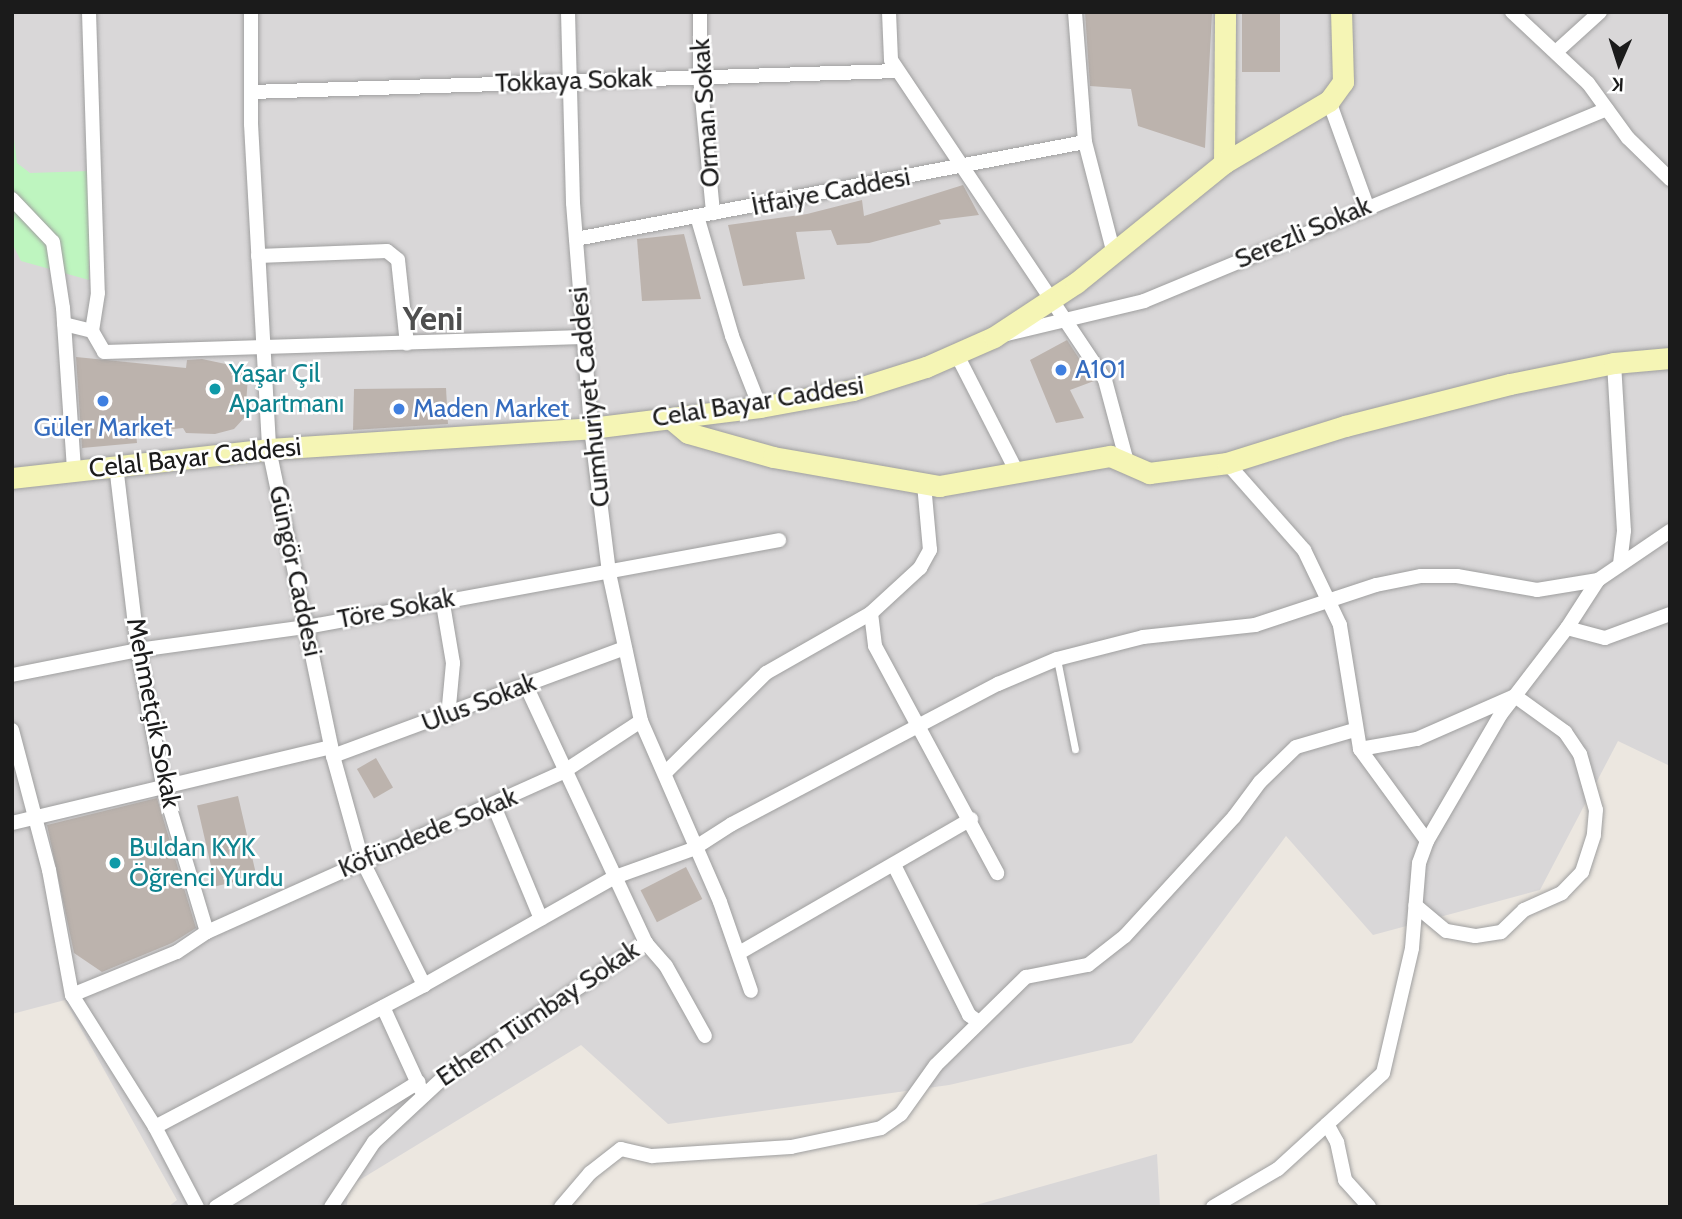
<!DOCTYPE html>
<meta charset="utf-8">
<style>
body{margin:0}
#map{position:relative;width:1682px;height:1219px;overflow:hidden;background:#ece7e0;font-family:Cabin,sans-serif}
div>[style]{position:absolute}
.residential>*{inset:0;background:#d9d7d8}
.park>*{inset:0;background:#bef5bf}
.building>*{inset:0;background:#bcb3ad;transform-origin:0 0}
.roads{filter:drop-shadow(0 0 2px #9f9f9f) drop-shadow(0 0 2px #9f9f9f)}
.lane>*{height:7px;margin:-3.5px;padding:0 3.5px;transform-origin:3.5px;border-radius:3.5px;background:#fff}
.street>*{height:14px;margin:-7px;padding:0 7px;transform-origin:7px;border-radius:7px;background:#fff}
.secondary>*{height:21px;margin:-10.5px;padding:0 10.5px;transform-origin:10.5px;border-radius:10.5px;background:#f5f5b5}
.dots>*{width:19px;height:19px;translate:-50% -50%;box-sizing:border-box;border:4px solid #fff;border-radius:50%}
span{translate:-50% -50%;white-space:nowrap;text-align:center;line-height:1.15;-webkit-text-stroke:5px #fff;paint-order:stroke}
.street-label{font-size:26px;color:#1b1b1b}
.shop-label{font-size:26px;color:#366cbe}
.left{translate:0 -50%;text-align:left}
.culture-label{font-size:26px;color:#0d838f}
.district-label{font-size:33px;color:#4e4e4e;font-weight:700}
.frame{position:absolute;inset:0;border:14px solid #1b1b1b;pointer-events:none}
.north{position:absolute;left:1584px;top:28px;width:70px;height:70px;-webkit-text-stroke:5px #fff;paint-order:stroke;rotate:183deg;font-size:19px;font-weight:700;line-height:28px;text-align:center;color:#1b1b1b}
.north::after{content:'';display:block;margin:auto;width:24px;height:32px;background:#1b1b1b;clip-path:polygon(50% 0,100% 100%,50% 72%,0 100%)}
</style>
<div id="map">
<div class="residential">
<i style="clip-path:polygon(12px 12px,1670px 12px,1670px 766px,1618px 741px,1540px 890px,1373px 935px,1286px 836px,1132px 1043px,949px 1085px,668px 1124px,581px 1045px,348px 1187px,347px 1207px,168px 1207px,177px 1200px,65px 1000px,12px 1014px)"></i>
<i style="clip-path:polygon(1157px 1154px,1160px 1207px,969px 1207px)"></i>
</div>
<div class="park">
<i style="clip-path:polygon(12px 123px,17px 163px,30px 173px,90px 171px,89px 280px,21px 261px,12px 243px)"></i>
</div>
<div class="building">
<i style="clip-path:polygon(1085px 12px,1212px 12px,1205px 148px,1138px 126px,1131px 89px,1090px 86px)"></i>
<i style="left:1242px;top:12px;width:38px;height:60px"></i>
<i style="clip-path:polygon(963px 185px,979px 215px,939px 220px,941px 224px,869px 243px,837px 245px,831px 230px,796px 232px,805px 279px,743px 286px,728px 225px,807px 214px,862px 200px,864px 216px)"></i>
<i style="clip-path:polygon(684px 234px,701px 299px,642px 301px,637px 239px)"></i>
<i style="clip-path:polygon(1067px 340px,1094px 381px,1070px 390px,1084px 418px,1056px 423px,1030px 360px)"></i>
<i style="clip-path:polygon(76px 357px,186px 368px,187px 360px,202px 359px,235px 366px,248px 377px,245px 417px,234px 429px,215px 434px,186px 433px,183px 428px,136px 433px,137px 443px,82px 448px)"></i>
<i style="clip-path:polygon(446px 388px,448px 424px,353px 430px,354px 389px)"></i>
<i style="left:376px;top:758px;width:34px;height:22px;rotate:60deg"></i>
<i style="left:238px;top:796px;width:83px;height:42px;rotate:77deg"></i>
<i style="clip-path:polygon(157px 798px,196px 928px,172px 943px,102px 972px,74px 953px,47px 825px)"></i>
<i style="left:686px;top:867px;width:36px;height:51px;rotate:63deg"></i>
</div>
<div class="roads">
<div class="lane">
<i style="left:1057px;top:659px;width:92px;rotate:78.7deg"></i>
</div>
<div class="street">
<i style="left:89px;top:12px;width:281px;rotate:88.2deg"></i>
<i style="left:98px;top:293px;width:38px;rotate:99deg"></i>
<i style="left:251px;top:12px;width:112px;rotate:90deg"></i>
<i style="left:251px;top:124px;width:325px;rotate:86.8deg"></i>
<i style="left:269px;top:449px;width:314px;rotate:78.2deg"></i>
<i style="left:333px;top:756px;width:108px;rotate:74.4deg"></i>
<i style="left:362px;top:860px;width:140px;rotate:63.6deg"></i>
<i style="left:568px;top:12px;width:191px;rotate:88.5deg"></i>
<i style="left:573px;top:203px;width:226px;rotate:85.4deg"></i>
<i style="left:591px;top:428px;width:146px;rotate:82.9deg"></i>
<i style="left:609px;top:573px;width:151px;rotate:77.8deg"></i>
<i style="left:641px;top:721px;width:197px;rotate:66.4deg"></i>
<i style="left:720px;top:902px;width:94px;rotate:70.8deg"></i>
<i style="left:700px;top:12px;width:65px;rotate:90deg"></i>
<i style="left:700px;top:77px;width:137px;rotate:84.5deg"></i>
<i style="left:889px;top:12px;width:48px;rotate:87.6deg"></i>
<i style="left:891px;top:60px;width:385px;rotate:56.2deg"></i>
<i style="left:1105px;top:380px;width:85px;rotate:75deg"></i>
<i style="left:1075px;top:12px;width:130px;rotate:85.6deg"></i>
<i style="left:1085px;top:142px;width:116px;rotate:75.5deg"></i>
<i style="left:1512px;top:12px;width:104px;rotate:43.1deg"></i>
<i style="left:1588px;top:83px;width:68px;rotate:54deg"></i>
<i style="left:1628px;top:138px;width:59px;rotate:44.3deg"></i>
<i style="left:1557px;top:51px;width:58px;rotate:-42.2deg"></i>
<i style="left:251px;top:92px;width:646px;rotate:-1.86deg"></i>
<i style="left:1329px;top:101px;width:112px;rotate:70.1deg"></i>
<i style="left:12px;top:199px;width:59px;rotate:46.4deg"></i>
<i style="left:53px;top:242px;width:67px;rotate:81.4deg"></i>
<i style="left:63px;top:308px;width:163px;rotate:86.1deg"></i>
<i style="left:697px;top:216px;width:125px;rotate:73.7deg"></i>
<i style="left:732px;top:336px;width:76px;rotate:68.5deg"></i>
<i style="left:576px;top:239px;width:518px;rotate:-10.79deg"></i>
<i style="left:258px;top:256px;width:129px;rotate:-2.2deg"></i>
<i style="left:387px;top:251px;width:14px;rotate:39deg"></i>
<i style="left:398px;top:260px;width:84px;rotate:83.9deg"></i>
<i style="left:64px;top:324px;width:29px;rotate:14deg"></i>
<i style="left:92px;top:331px;width:24px;rotate:60deg"></i>
<i style="left:104px;top:352px;width:480px;rotate:-1.8deg"></i>
<i style="left:1007px;top:334px;width:141px;rotate:-13.5deg"></i>
<i style="left:1144px;top:301px;width:501px;rotate:-22.52deg"></i>
<i style="left:956px;top:353px;width:134px;rotate:62.9deg"></i>
<i style="left:1614px;top:363px;width:168px;rotate:86.6deg"></i>
<i style="left:1624px;top:531px;width:31px;rotate:97deg"></i>
<i style="left:442px;top:598px;width:66px;rotate:80.4deg"></i>
<i style="left:453px;top:663px;width:54px;rotate:95.3deg"></i>
<i style="left:871px;top:613px;width:33px;rotate:83deg"></i>
<i style="left:875px;top:646px;width:258px;rotate:61.7deg"></i>
<i style="left:1567px;top:628px;width:39px;rotate:15deg"></i>
<i style="left:1605px;top:638px;width:69px;rotate:-20.3deg"></i>
<i style="left:12px;top:675px;width:128px;rotate:-11.2deg"></i>
<i style="left:138px;top:650px;width:170px;rotate:-7.8deg"></i>
<i style="left:306px;top:627px;width:481px;rotate:-10.4deg"></i>
<i style="left:12px;top:730px;width:145px;rotate:75.2deg"></i>
<i style="left:49px;top:870px;width:127px;rotate:79.6deg"></i>
<i style="left:72px;top:995px;width:156px;rotate:57.8deg"></i>
<i style="left:155px;top:1127px;width:90px;rotate:62.3deg"></i>
<i style="left:1360px;top:749px;width:58px;rotate:-10deg"></i>
<i style="left:1417px;top:739px;width:107px;rotate:-23.7deg"></i>
<i style="left:1515px;top:696px;width:62px;rotate:35.8deg"></i>
<i style="left:1565px;top:732px;width:27px;rotate:56deg"></i>
<i style="left:1580px;top:754px;width:58px;rotate:74.1deg"></i>
<i style="left:1596px;top:810px;width:25px;rotate:95deg"></i>
<i style="left:1594px;top:835px;width:39px;rotate:108deg"></i>
<i style="left:1582px;top:872px;width:29px;rotate:134deg"></i>
<i style="left:1562px;top:893px;width:42px;rotate:155.9deg"></i>
<i style="left:1524px;top:910px;width:32px;rotate:136deg"></i>
<i style="left:1501px;top:932px;width:26px;rotate:171deg"></i>
<i style="left:1475px;top:936px;width:29px;rotate:-170deg"></i>
<i style="left:1446px;top:931px;width:40px;rotate:-140deg"></i>
<i style="left:333px;top:756px;width:311px;rotate:-20.3deg"></i>
<i style="left:665px;top:773px;width:142px;rotate:-44.7deg"></i>
<i style="left:766px;top:673px;width:121px;rotate:-29.7deg"></i>
<i style="left:871px;top:613px;width:67px;rotate:-42.6deg"></i>
<i style="left:920px;top:568px;width:21px;rotate:-61deg"></i>
<i style="left:930px;top:550px;width:66px;rotate:-95.2deg"></i>
<i style="left:494px;top:806px;width:122px;rotate:67.4deg"></i>
<i style="left:12px;top:823px;width:328px;rotate:-13.4deg"></i>
<i style="left:1427px;top:841px;width:147px;rotate:-59.8deg"></i>
<i style="left:1501px;top:714px;width:108px;rotate:-52.5deg"></i>
<i style="left:1567px;top:628px;width:57px;rotate:-57.1deg"></i>
<i style="left:1598px;top:580px;width:87px;rotate:-34.2deg"></i>
<i style="left:894px;top:865px;width:168px;rotate:63.4deg"></i>
<i style="left:969px;top:1015px;width:12px;rotate:35deg"></i>
<i style="left:207px;top:932px;width:390px;rotate:-24.2deg"></i>
<i style="left:563px;top:772px;width:93px;rotate:-33.2deg"></i>
<i style="left:646px;top:943px;width:30px;rotate:49deg"></i>
<i style="left:666px;top:966px;width:80px;rotate:60.9deg"></i>
<i style="left:739px;top:953px;width:268px;rotate:-30deg"></i>
<i style="left:72px;top:995px;width:113px;rotate:-22.3deg"></i>
<i style="left:177px;top:952px;width:36px;rotate:-34deg"></i>
<i style="left:207px;top:932px;width:153px;rotate:-106.7deg"></i>
<i style="left:163px;top:785px;width:137px;rotate:-100.5deg"></i>
<i style="left:138px;top:650px;width:185px;rotate:-96.8deg"></i>
<i style="left:383px;top:1007px;width:91px;rotate:65.4deg"></i>
<i style="left:1327px;top:1124px;width:21px;rotate:61deg"></i>
<i style="left:1337px;top:1142px;width:39px;rotate:78deg"></i>
<i style="left:1345px;top:1180px;width:36px;rotate:48deg"></i>
<i style="left:155px;top:1127px;width:304px;rotate:-27.8deg"></i>
<i style="left:424px;top:985px;width:219px;rotate:-29.5deg"></i>
<i style="left:615px;top:877px;width:83px;rotate:-19.7deg"></i>
<i style="left:693px;top:849px;width:46px;rotate:-32.7deg"></i>
<i style="left:732px;top:824px;width:301px;rotate:-27.8deg"></i>
<i style="left:998px;top:684px;width:64px;rotate:-23deg"></i>
<i style="left:1057px;top:659px;width:89px;rotate:-14.3deg"></i>
<i style="left:1143px;top:637px;width:113px;rotate:-6.1deg"></i>
<i style="left:1255px;top:625px;width:127px;rotate:-18.3deg"></i>
<i style="left:1376px;top:585px;width:46px;rotate:-11.3deg"></i>
<i style="left:1421px;top:576px;width:36px"></i>
<i style="left:1457px;top:576px;width:81px;rotate:9.9deg"></i>
<i style="left:1537px;top:590px;width:62px;rotate:-9.3deg"></i>
<i style="left:216px;top:1207px;width:238px;rotate:-31.7deg"></i>
<i style="left:331px;top:1207px;width:78px;rotate:-56.5deg"></i>
<i style="left:374px;top:1142px;width:98px;rotate:-42.9deg"></i>
<i style="left:446px;top:1075px;width:240px;rotate:-33.4deg"></i>
<i style="left:646px;top:943px;width:284px;rotate:-115deg"></i>
<i style="left:561px;top:1207px;width:45px;rotate:-49.5deg"></i>
<i style="left:590px;top:1173px;width:39px;rotate:-38deg"></i>
<i style="left:621px;top:1149px;width:32px;rotate:13deg"></i>
<i style="left:652px;top:1156px;width:139px;rotate:-3.7deg"></i>
<i style="left:791px;top:1147px;width:92px;rotate:-11.9deg"></i>
<i style="left:881px;top:1128px;width:24px;rotate:-35deg"></i>
<i style="left:901px;top:1114px;width:60px;rotate:-54.5deg"></i>
<i style="left:936px;top:1065px;width:126px;rotate:-44.4deg"></i>
<i style="left:1026px;top:977px;width:63px;rotate:-11deg"></i>
<i style="left:1088px;top:965px;width:47px;rotate:-38.1deg"></i>
<i style="left:1125px;top:936px;width:161px;rotate:-47.5deg"></i>
<i style="left:1234px;top:817px;width:44px;rotate:-53.4deg"></i>
<i style="left:1260px;top:782px;width:50px;rotate:-44.2deg"></i>
<i style="left:1296px;top:747px;width:60px;rotate:-16.3deg"></i>
<i style="left:1213px;top:1207px;width:75px;rotate:-30.3deg"></i>
<i style="left:1278px;top:1169px;width:142px;rotate:-42.4deg"></i>
<i style="left:1383px;top:1073px;width:128px;rotate:-76.9deg"></i>
<i style="left:1412px;top:948px;width:85px;rotate:-85.3deg"></i>
<i style="left:1419px;top:863px;width:23px;rotate:-70deg"></i>
<i style="left:1427px;top:841px;width:114px;rotate:-126.1deg"></i>
<i style="left:1360px;top:749px;width:126px;rotate:-99.2deg"></i>
<i style="left:1340px;top:625px;width:83px;rotate:-115.6deg"></i>
<i style="left:1304px;top:550px;width:116px;rotate:-131.5deg"></i>
</div>
<div class="secondary">
<i style="left:1224px;top:163px;width:151px;rotate:-89.6deg"></i>
<i style="left:670px;top:418px;width:23px;rotate:40deg"></i>
<i style="left:688px;top:433px;width:88px;rotate:15.8deg"></i>
<i style="left:773px;top:457px;width:169px;rotate:9.9deg"></i>
<i style="left:939px;top:486px;width:174px;rotate:-10deg"></i>
<i style="left:1110px;top:456px;width:43px;rotate:23.6deg"></i>
<i style="left:1149px;top:473px;width:79px;rotate:-7.3deg"></i>
<i style="left:1227px;top:463px;width:124px;rotate:-17.4deg"></i>
<i style="left:1345px;top:426px;width:170px;rotate:-14.3deg"></i>
<i style="left:1510px;top:384px;width:106px;rotate:-11.4deg"></i>
<i style="left:1614px;top:363px;width:56px;rotate:-5.1deg"></i>
<i style="left:12px;top:478px;width:259px;rotate:-6.4deg"></i>
<i style="left:269px;top:449px;width:323px;rotate:-3.7deg"></i>
<i style="left:591px;top:428px;width:170px;rotate:-7.1deg"></i>
<i style="left:760px;top:407px;width:95px;rotate:-10.4deg"></i>
<i style="left:853px;top:390px;width:77px;rotate:-17.5deg"></i>
<i style="left:926px;top:367px;width:74px;rotate:-23.8deg"></i>
<i style="left:994px;top:337px;width:98px;rotate:-33.4deg"></i>
<i style="left:1076px;top:283px;width:191px;rotate:-39deg"></i>
<i style="left:1224px;top:163px;width:122px;rotate:-30.6deg"></i>
<i style="left:1329px;top:101px;width:24px;rotate:-54deg"></i>
<i style="left:1343px;top:82px;width:70px;rotate:-91.6deg"></i>
</div>
</div>
<div class="dots">
<i style="left:1061px;top:370px;background:#3f7fe0"></i>
<i style="left:215px;top:389px;background:#0f9aa8"></i>
<i style="left:103px;top:401px;background:#3f7fe0"></i>
<i style="left:399px;top:409px;background:#3f7fe0"></i>
<i style="left:115px;top:863px;background:#0f9aa8"></i>
</div>
<div class="street-label">
<span style="left:574px;top:81px;rotate:-2deg">Tokkaya Sokak</span>
<span style="left:706px;top:113px;rotate:-94deg">Orman Sokak</span>
<span style="left:831px;top:192px;rotate:-11deg">İtfaiye Caddesi</span>
<span style="left:1303px;top:233px;rotate:-23deg">Serezli Sokak</span>
<span style="left:590px;top:397px;rotate:-96deg">Cumhuriyet Caddesi</span>
<span style="left:758px;top:402px;rotate:-9deg">Celal Bayar Caddesi</span>
<span style="left:195px;top:458px;rotate:-6deg">Celal Bayar Caddesi</span>
<span style="left:295px;top:571px;rotate:78deg">Güngör Caddesi</span>
<span style="left:396px;top:609px;rotate:-11deg">Töre Sokak</span>
<span style="left:479px;top:703px;rotate:-21deg">Ulus Sokak</span>
<span style="left:153px;top:713px;rotate:79deg">Mehmetçik Sokak</span>
<span style="left:428px;top:833px;rotate:-23deg">Köfündede Sokak</span>
<span style="left:538px;top:1014px;rotate:-34deg">Ethem Tümbay Sokak</span>
</div>
<div class="shop-label">
<span class="left" style="left:1075px;top:370px">A101</span>
<span class="left" style="left:413px;top:409px">Maden Market</span>
<span style="left:103px;top:428px">Güler Market</span>
</div>
<div class="culture-label">
<span class="left" style="left:229px;top:389px">Yaşar Çil<br>Apartmanı</span>
<span class="left" style="left:129px;top:863px">Buldan KYK<br>Öğrenci Yurdu</span>
</div>
<div class="district-label">
<span style="left:433px;top:319px">Yeni</span>
</div>
<div class="frame"></div>
<div class="north">K</div>
</div>
